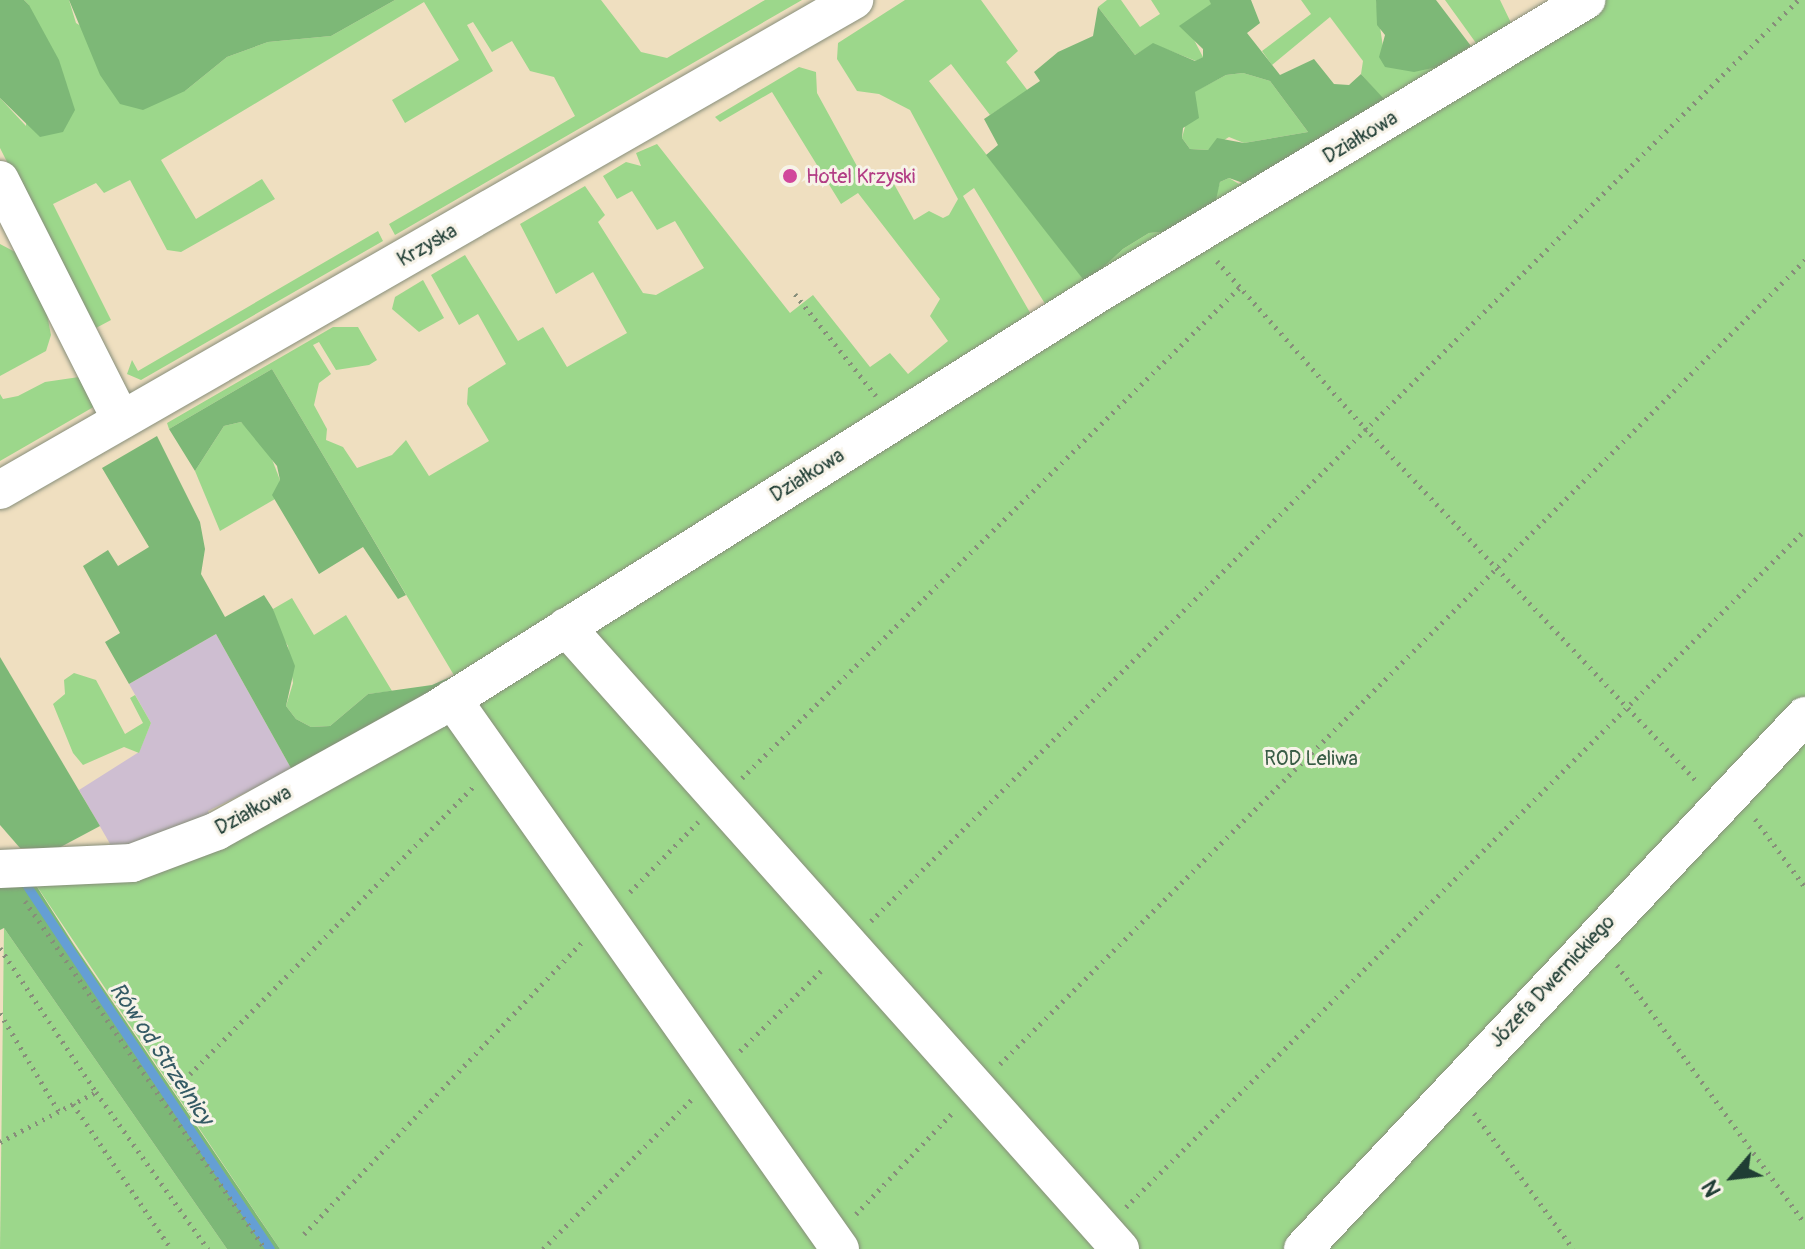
<!DOCTYPE html>
<meta charset="utf-8">
<style>
body{margin:0}
#map{position:relative;width:1805px;height:1249px;overflow:hidden;background:#efdfc0;font-family:Pangolin,sans-serif}
div>[style]{position:absolute}
.industrial>*{inset:0;background:#cebed1}
.green>*{inset:0;background:#9cd78b}
.forest>*{inset:0;background:#7db877}
.stream>*{height:9px;margin:-4.5px;padding:0 4.5px;transform-origin:4.5px;border-radius:4.5px;background:#659fd4}
.path>*{height:5px;margin-top:-2.5px;transform-origin:0;background:repeating-linear-gradient(90deg,#878e7a 0 2px,transparent 0 8px)}
.roads{filter:drop-shadow(0 0 2px #878e7a) drop-shadow(0 0 2px #878e7a)}
.minor>*{height:38px;margin:-19px;padding:0 19px;transform-origin:19px;border-radius:19px;background:#fff}
.dots>*{width:22px;height:22px;translate:-50% -50%;box-sizing:border-box;border:4px solid #f7f3e8;border-radius:50%}
span{translate:-50% -50%;white-space:nowrap;text-align:center;line-height:1.15;-webkit-text-stroke:6px #f7f3e8;paint-order:stroke}
.street-label{font-size:20px;color:#1f3d34}
.hotel-label{font-size:20px;color:#b23c85}
.left{translate:0 -50%;text-align:left}
.park-label{font-size:20px;color:#385c45}
.water-label{font-size:22px;color:#345a64;font-style:italic}
.north{position:absolute;left:1693px;top:1137px;width:80px;height:80px;-webkit-text-stroke:6px #f7f3e8;paint-order:stroke;rotate:242deg;font-size:22px;font-weight:700;line-height:32px;text-align:center;color:#1f3d34}
.north::after{content:'';display:block;margin:auto;width:28px;height:36px;background:#1f3d34;clip-path:polygon(50% 0,100% 100%,50% 72%,0 100%)}
</style>
<div id="map">
<div class="industrial">
<i style="clip-path:polygon(216px 634px,292px 770px,208px 811px,212px 821px,113px 849px,79px 790px,139px 752px,151px 723px,129px 684px)"></i>
</div>
<div class="green">
<i style="clip-path:polygon(24px 0,69px 0,76px 23px,185px 91px,227px 57px,268px 42px,331px 36px,395px 0,601px 0,641px 52px,667px 58px,765px 0,802px 0,395px 235px,389px 224px,575px 116px,554px 77px,530px 71px,512px 41px,492px 52px,473px 22px,467px 25px,493px 71px,405px 123px,392px 100px,459px 60px,424px 2px,161px 160px,196px 219px,262px 179px,275px 199px,181px 252px,167px 250px,130px 180px,104px 193px,96px 183px,53px 204px,111px 320px,96px 328px,89px 325px,0 148px,0 98px,26px 126px,29px 5px)"></i>
<i style="clip-path:polygon(evenodd,905px 0,981px 0,1018px 51px,1006px 62px,1028px 91px,990px 115px,951px 64px,929px 81px,1086px 282px,1123px 249px,1149px 233px,1172px 231px,1216px 195px,1220px 182px,1229px 178px,1239px 184px,1383px 99px,1361px 74px,1363px 61px,1330px 17px,1272px 65px,1262px 51px,1311px 14px,1301px 0,1376px 0,1383px 47px,1437px 67px,1476px 43px,1445px 0,1500px 0,1514px 29px,458px 682px,272px 369px,169px 429px,167px 423px,333px 327px,358px 327px,377px 360px,369px 365px,336px 370px,319px 342px,313px 345px,331px 374px,319px 383px,314px 405px,327px 429px,326px 440px,343px 447px,357px 468px,392px 455px,406px 440px,429px 476px,489px 441px,467px 404px,468px 388px,506px 364px,478px 314px,459px 325px,431px 275px,465px 255px,518px 341px,543px 327px,567px 367px,627px 333px,593px 272px,556px 294px,520px 224px,585px 186px,605px 215px,598px 222px,643px 293px,656px 295px,704px 268px,675px 221px,657px 230px,632px 191px,617px 199px,603px 176px,626px 162px,641px 166px,636px 153px,657px 144px,790px 313px,813px 295px,870px 367px,890px 353px,908px 374px,948px 341px,930px 316px,940px 299px,858px 193px,841px 204px,772px 92px,720px 122px,715px 117px,799px 67px,816px 72px,817px 93px,858px 168px,871px 176px,889px 175px,914px 220px,929px 211px,943px 218px,949px 215px,958px 199px,910px 110px,879px 94px,857px 91px,837px 59px,838px 43px,905px 0,974px 188px,1047px 307px,1032px 316px,963px 196px,974px 188px)"></i>
<i style="clip-path:polygon(1107px 0,1121px 0,1140px 27px,1160px 14px,1151px 0,1209px 0,1212px 4px,1192px 36px,1203px 57px,1196px 61px,1153px 44px,1135px 55px,1098px 7px)"></i>
<i style="clip-path:polygon(1600px 0,1805px 0,1805px 1249px,280px 1249px,32px 879px,123px 873px)"></i>
<i style="clip-path:polygon(1243px 73px,1270px 81px,1308px 132px,1244px 143px,1229px 137px,1208px 150px,1190px 149px,1182px 138px,1194px 92px,1226px 75px)"></i>
<i style="clip-path:polygon(378px 231px,383px 241px,141px 380px,127px 374px,132px 360px,138px 371px)"></i>
<i style="clip-path:polygon(0 244px,17px 253px,45px 304px,51px 335px,46px 351px,0 376px)"></i>
<i style="clip-path:polygon(423px 280px,444px 318px,419px 332px,392px 309px,395px 297px)"></i>
<i style="clip-path:polygon(79px 377px,97px 405px,0 461px,0 394px,3px 399px,18px 396px,45px 382px)"></i>
<i style="clip-path:polygon(241px 422px,268px 449px,280px 480px,275px 499px,220px 531px,195px 471px,224px 426px)"></i>
<i style="clip-path:polygon(292px 598px,314px 635px,346px 615px,392px 691px,368px 694px,330px 726px,311px 727px,296px 719px,286px 706px,293px 683px,288px 646px,276px 628px,273px 609px)"></i>
<i style="clip-path:polygon(74px 673px,96px 680px,125px 734px,143px 723px,130px 698px,135px 695px,151px 723px,139px 753px,124px 747px,83px 765px,73px 753px,53px 704px,65px 694px,64px 680px)"></i>
<i style="clip-path:polygon(4px 928px,227px 1249px,0 1249px)"></i>
</div>
<div class="forest">
<i style="clip-path:polygon(0 0,24px 0,29px 5px,59px 60px,75px 110px,63px 132px,40px 137px,0 98px)"></i>
<i style="clip-path:polygon(69px 0,395px 0,331px 36px,268px 42px,227px 57px,185px 91px,143px 110px,120px 104px,100px 75px)"></i>
<i style="clip-path:polygon(evenodd,1209px 0,1251px 0,1260px 23px,1247px 33px,1280px 75px,1314px 59px,1334px 84px,1349px 85px,1361px 74px,1384px 99px,1246px 184px,1229px 178px,1220px 182px,1215px 204px,1172px 231px,1149px 233px,1123px 249px,1086px 283px,986px 155px,998px 145px,984px 119px,1040px 81px,1034px 72px,1058px 52px,1093px 36px,1098px 7px,1135px 55px,1153px 43px,1195px 61px,1203px 57px,1203px 49px,1179px 26px,1211px 4px,1209px 0,1243px 73px,1270px 81px,1308px 132px,1244px 143px,1217px 138px,1208px 150px,1190px 149px,1182px 138px,1183px 128px,1199px 118px,1195px 92px,1226px 75px,1243px 73px)"></i>
<i style="clip-path:polygon(1376px 0,1436px 0,1471px 46px,1437px 67px,1414px 72px,1385px 67px,1379px 57px,1385px 35px,1377px 25px)"></i>
<i style="clip-path:polygon(272px 369px,367px 529px,406px 595px,398px 599px,363px 547px,319px 574px,272px 495px,280px 480px,277px 466px,241px 422px,224px 426px,195px 471px,169px 429px)"></i>
<i style="clip-path:polygon(157px 436px,200px 522px,205px 549px,201px 574px,225px 617px,264px 595px,273px 609px,295px 666px,286px 706px,296px 719px,311px 727px,330px 726px,368px 694px,432px 685px,455px 675px,458px 682px,292px 770px,216px 634px,129px 684px,105px 642px,120px 633px,83px 566px,108px 550px,118px 566px,149px 547px,102px 468px)"></i>
<i style="clip-path:polygon(0 657px,100px 826px,55px 850px,20px 848px,0 825px)"></i>
<i style="clip-path:polygon(32px 879px,74px 945px,280px 1249px,227px 1249px,4px 928px,0 930px,0 884px)"></i>
</div>
<div class="stream">
<i style="left:23px;top:880px;width:444px;rotate:56.2deg"></i>
</div>
<div class="path">
<i style="left:1217px;top:261px;width:223px;rotate:48.5deg"></i>
<i style="left:1365px;top:428px;width:487px;rotate:46.8deg"></i>
<i style="left:795px;top:294px;width:130px;rotate:51.5deg"></i>
<i style="left:742px;top:778px;width:699px;rotate:-44.59deg"></i>
<i style="left:1755px;top:819px;width:84px;rotate:53.7deg"></i>
<i style="left:630px;top:892px;width:98px;rotate:-45.8deg"></i>
<i style="left:25px;top:901px;width:423px;rotate:55.4deg"></i>
<i style="left:871px;top:921px;width:1307px;rotate:-44.81deg"></i>
<i style="left:0;top:948px;width:173px;rotate:56.3deg"></i>
<i style="left:1617px;top:965px;width:320px;rotate:54deg"></i>
<i style="left:0;top:1013px;width:115px;rotate:59.2deg"></i>
<i style="left:740px;top:1051px;width:118px;rotate:-44.7deg"></i>
<i style="left:1000px;top:1064px;width:1138px;rotate:-44.96deg"></i>
<i style="left:190px;top:1074px;width:403px;rotate:-45.4deg"></i>
<i style="left:73px;top:1104px;width:175px;rotate:55.9deg"></i>
<i style="left:1474px;top:1113px;width:168px;rotate:53.9deg"></i>
<i style="left:0;top:1142px;width:108px;rotate:-27.5deg"></i>
<i style="left:96px;top:1092px;width:193px;rotate:54.5deg"></i>
<i style="left:1126px;top:1207px;width:959px;rotate:-44.92deg"></i>
<i style="left:856px;top:1214px;width:142px;rotate:-46.4deg"></i>
<i style="left:304px;top:1234px;width:406px;rotate:-46.4deg"></i>
<i style="left:543px;top:1249px;width:214px;rotate:-45.2deg"></i>
</div>
<div class="roads">
<div class="minor">
<i style="left:0;top:180px;width:269px;rotate:63.2deg"></i>
<i style="left:0;top:490px;width:985px;rotate:-29.85deg"></i>
<i style="left:566px;top:627px;width:833px;rotate:48.31deg"></i>
<i style="left:452px;top:699px;width:673px;rotate:54.8deg"></i>
<i style="left:0;top:869px;width:132px;rotate:-2.6deg"></i>
<i style="left:132px;top:863px;width:91px;rotate:-20.6deg"></i>
<i style="left:217px;top:831px;width:252px;rotate:-29deg"></i>
<i style="left:437px;top:709px;width:780px;rotate:-32.16deg"></i>
<i style="left:1097px;top:294px;width:571px;rotate:-31.02deg"></i>
<i style="left:1303px;top:1249px;width:732px;rotate:-46.72deg"></i>
</div>
</div>
<div class="dots">
<i style="left:790px;top:176px;background:#d1479c"></i>
</div>
<div class="street-label">
<span style="left:1360px;top:137px;rotate:-31deg">Działkowa</span>
<span style="left:427px;top:245px;rotate:-30deg">Krzyska</span>
<span style="left:807px;top:475px;rotate:-32deg">Działkowa</span>
<span style="left:253px;top:810px;rotate:-28deg">Działkowa</span>
<span style="left:1552px;top:981px;rotate:-47deg">Józefa Dwernickiego</span>
</div>
<div class="hotel-label">
<span class="left" style="left:806px;top:176px">Hotel Krzyski</span>
</div>
<div class="park-label">
<span style="left:1311px;top:758px">ROD Leliwa</span>
</div>
<div class="water-label">
<span style="left:161px;top:1054px;rotate:56deg">Rów od Strzelnicy</span>
</div>
<div class="north">N</div>
</div>
